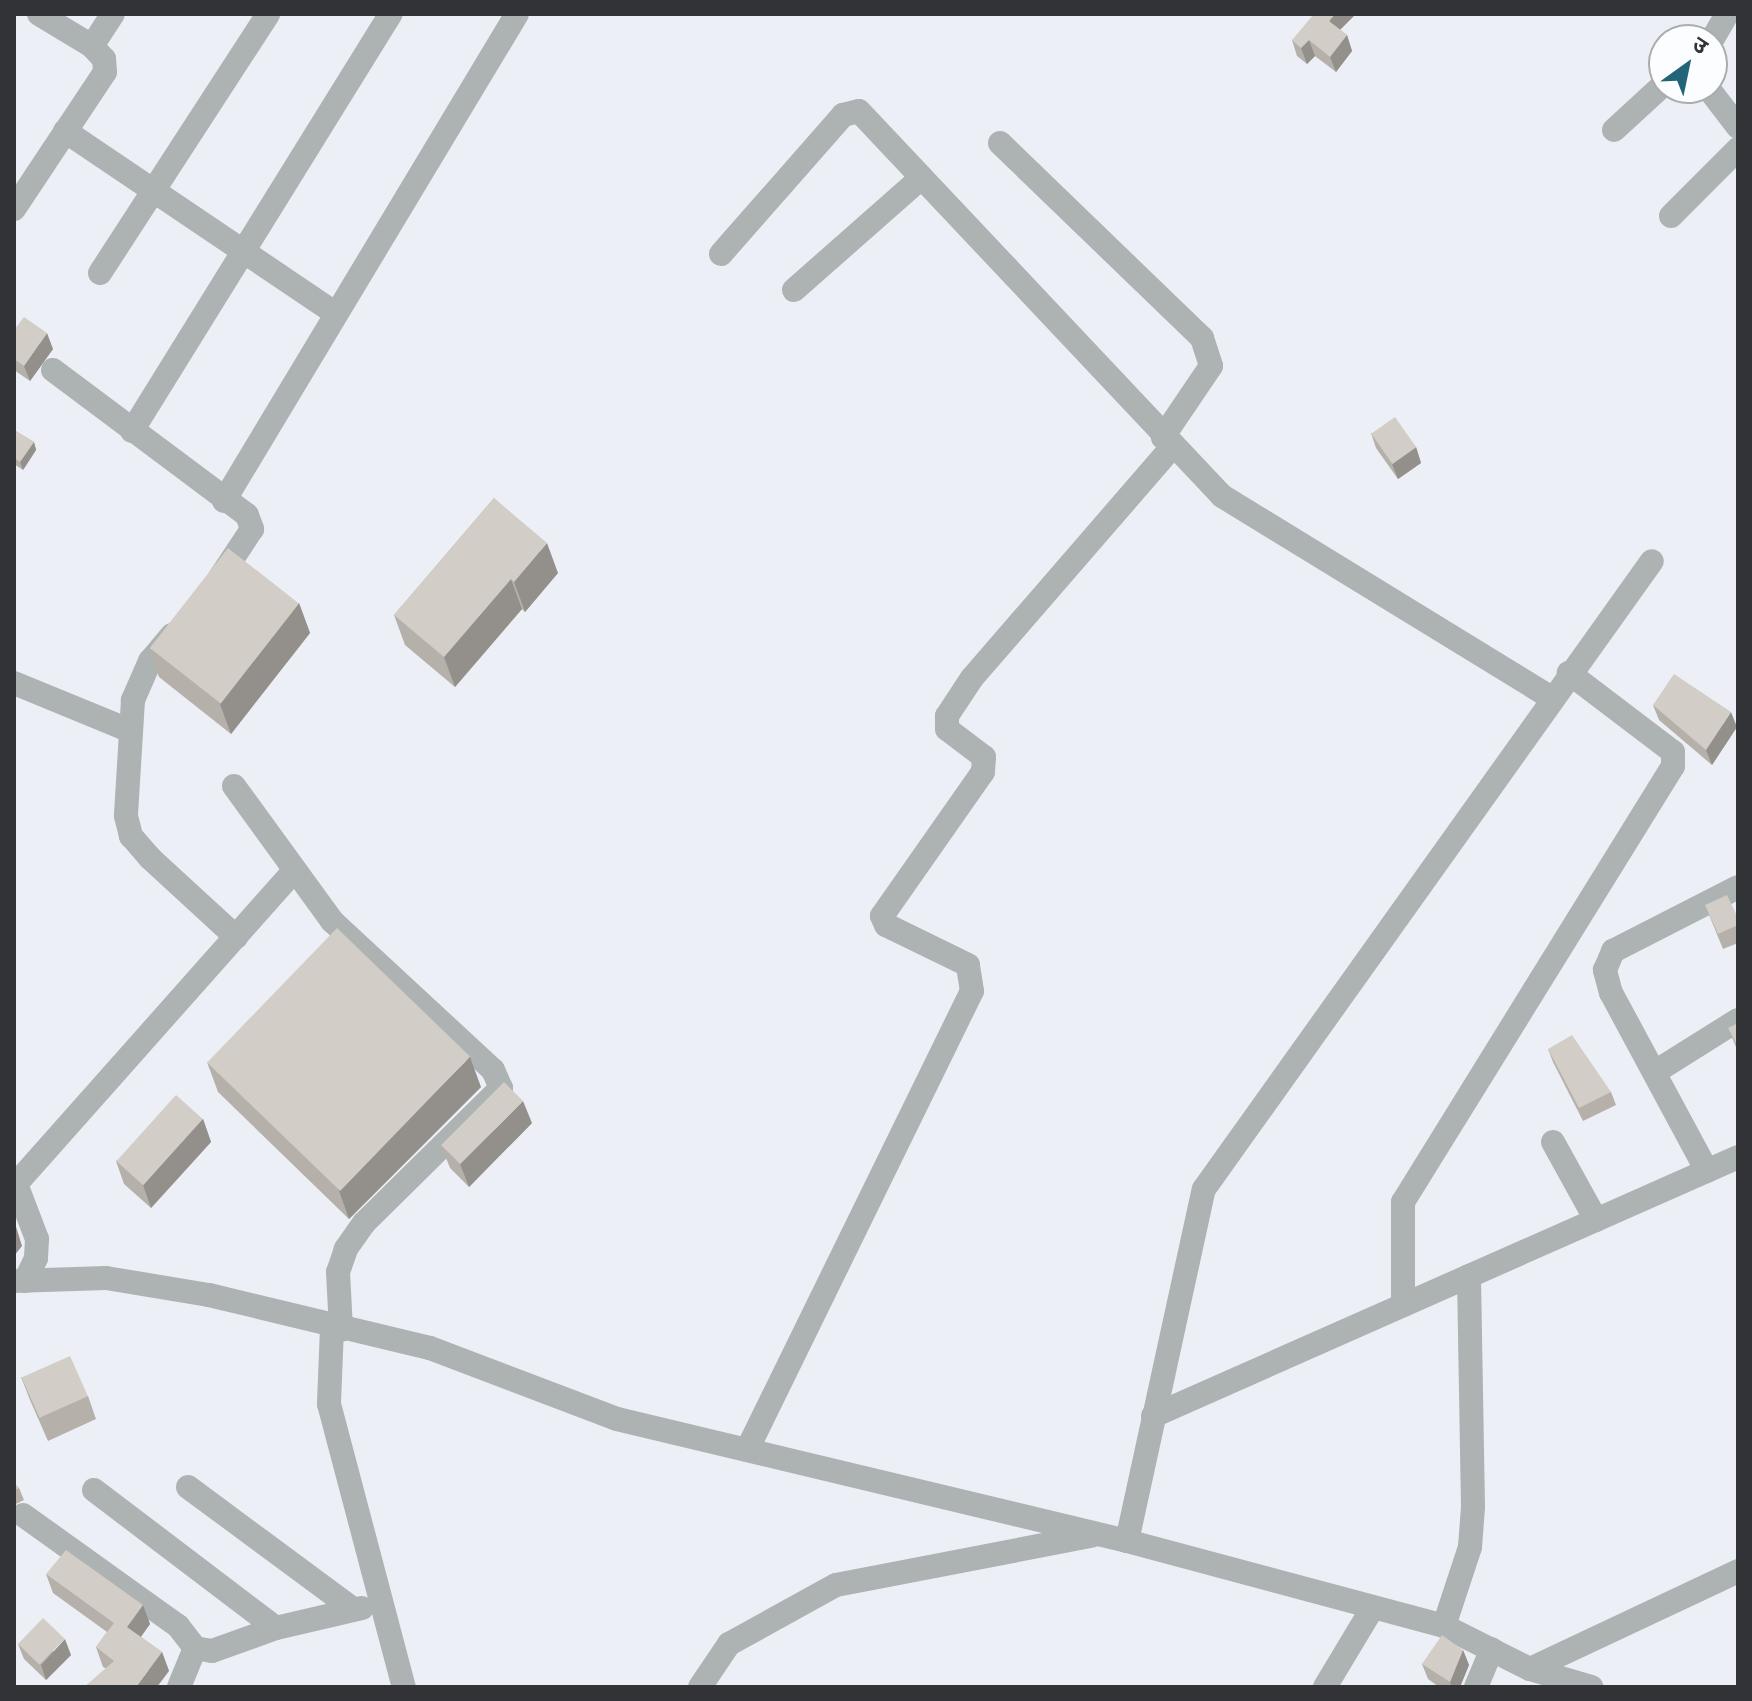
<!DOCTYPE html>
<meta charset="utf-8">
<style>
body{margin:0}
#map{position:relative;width:1752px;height:1701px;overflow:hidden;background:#edeff7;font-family:"DM Sans","Noto Sans Devanagari",sans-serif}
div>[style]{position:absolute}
.minor>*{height:24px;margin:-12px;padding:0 12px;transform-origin:12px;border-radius:12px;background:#adb2b2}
.wall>*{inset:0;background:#b5b0aa}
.shaded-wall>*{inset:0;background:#93908b}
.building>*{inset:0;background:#d2cdc6;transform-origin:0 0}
span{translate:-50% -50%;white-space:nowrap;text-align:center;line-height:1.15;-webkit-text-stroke:6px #fcfdfe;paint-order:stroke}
.frame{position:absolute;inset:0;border:16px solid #323336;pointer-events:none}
.north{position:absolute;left:1648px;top:24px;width:80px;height:80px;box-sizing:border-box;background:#fcfdfe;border:2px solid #abacae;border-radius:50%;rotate:33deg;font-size:22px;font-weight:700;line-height:32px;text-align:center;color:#323336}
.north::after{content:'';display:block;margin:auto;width:28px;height:36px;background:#226578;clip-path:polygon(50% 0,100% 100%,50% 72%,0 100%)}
</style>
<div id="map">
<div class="minor">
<i style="left:1712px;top:40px;width:30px;rotate:-60deg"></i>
<i style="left:92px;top:46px;width:38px;rotate:-57deg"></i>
<i style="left:1708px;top:88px;width:49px;rotate:52.4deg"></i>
<i style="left:1614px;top:130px;width:68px;rotate:-42.6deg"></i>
<i style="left:65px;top:131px;width:327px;rotate:34deg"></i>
<i style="left:1000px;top:143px;width:281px;rotate:44deg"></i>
<i style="left:1202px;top:338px;width:29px;rotate:72deg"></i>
<i style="left:1211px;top:366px;width:86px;rotate:124.1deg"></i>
<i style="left:14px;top:209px;width:164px;rotate:-56.4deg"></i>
<i style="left:105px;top:72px;width:13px;rotate:-94deg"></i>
<i style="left:104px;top:59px;width:18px;rotate:-133deg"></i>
<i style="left:92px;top:46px;width:62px;rotate:-148.9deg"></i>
<i style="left:1671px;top:216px;width:95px;rotate:-45deg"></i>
<i style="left:721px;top:254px;width:185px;rotate:-48.7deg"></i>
<i style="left:843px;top:115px;width:16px;rotate:-14deg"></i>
<i style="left:859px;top:111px;width:529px;rotate:46.68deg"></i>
<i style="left:1222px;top:496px;width:386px;rotate:31.5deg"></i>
<i style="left:100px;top:273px;width:309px;rotate:-57deg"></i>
<i style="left:794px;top:290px;width:169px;rotate:-41.4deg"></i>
<i style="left:53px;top:370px;width:242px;rotate:36.8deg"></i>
<i style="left:247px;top:515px;width:15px;rotate:70deg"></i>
<i style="left:252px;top:529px;width:60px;rotate:123.4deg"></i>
<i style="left:132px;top:431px;width:491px;rotate:-58.2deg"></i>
<i style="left:224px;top:501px;width:568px;rotate:-58.97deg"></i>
<i style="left:172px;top:635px;width:34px;rotate:130deg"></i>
<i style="left:150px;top:661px;width:43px;rotate:113.6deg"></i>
<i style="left:133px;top:700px;width:116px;rotate:93.5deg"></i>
<i style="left:126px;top:816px;width:21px;rotate:76deg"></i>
<i style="left:131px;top:836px;width:29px;rotate:49deg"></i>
<i style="left:150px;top:858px;width:117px;rotate:42.6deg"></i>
<i style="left:14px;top:683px;width:126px;rotate:22.3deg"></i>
<i style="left:234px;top:786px;width:167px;rotate:54deg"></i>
<i style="left:332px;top:921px;width:219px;rotate:42.8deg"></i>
<i style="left:493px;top:1070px;width:20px;rotate:66deg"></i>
<i style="left:501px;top:1088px;width:192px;rotate:135.4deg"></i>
<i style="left:364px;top:1223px;width:32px;rotate:125deg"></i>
<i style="left:346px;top:1249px;width:24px;rotate:109deg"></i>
<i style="left:338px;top:1272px;width:58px;rotate:87deg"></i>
<i style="left:1655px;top:1072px;width:98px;rotate:-32.1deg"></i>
<i style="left:1553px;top:1142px;width:89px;rotate:61.1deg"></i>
<i style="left:1707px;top:1171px;width:202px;rotate:-118.3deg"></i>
<i style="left:1611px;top:993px;width:24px;rotate:-105deg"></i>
<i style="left:1605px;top:970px;width:21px;rotate:-67deg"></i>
<i style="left:1613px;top:951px;width:140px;rotate:-27.1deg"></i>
<i style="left:14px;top:1281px;width:92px;rotate:-1.9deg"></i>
<i style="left:106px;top:1278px;width:104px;rotate:9.4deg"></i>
<i style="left:209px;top:1295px;width:227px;rotate:13.5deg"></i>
<i style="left:430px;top:1348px;width:200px;rotate:20.8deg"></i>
<i style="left:617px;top:1419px;width:524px;rotate:13.45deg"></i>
<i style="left:1127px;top:1541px;width:328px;rotate:15deg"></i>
<i style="left:1444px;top:1626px;width:96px;rotate:26.6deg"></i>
<i style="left:1530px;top:1669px;width:64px;rotate:16.4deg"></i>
<i style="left:25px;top:1281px;width:25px;rotate:-64deg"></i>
<i style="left:36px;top:1258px;width:19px;rotate:-87deg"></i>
<i style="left:37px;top:1239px;width:59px;rotate:-110.9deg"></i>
<i style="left:16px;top:1184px;width:420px;rotate:-48.4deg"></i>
<i style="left:1403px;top:1305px;width:103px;rotate:-90deg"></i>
<i style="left:1403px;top:1202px;width:513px;rotate:-58.23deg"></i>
<i style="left:1673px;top:766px;width:14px;rotate:-90deg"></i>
<i style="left:1673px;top:752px;width:131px;rotate:-142.8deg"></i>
<i style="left:332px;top:1328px;width:76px;rotate:92.3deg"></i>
<i style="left:329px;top:1404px;width:293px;rotate:75.2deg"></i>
<i style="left:1153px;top:1416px;width:640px;rotate:-23.88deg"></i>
<i style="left:747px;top:1450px;width:511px;rotate:-63.89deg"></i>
<i style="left:972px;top:991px;width:26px;rotate:-99deg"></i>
<i style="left:968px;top:965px;width:91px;rotate:-154deg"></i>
<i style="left:886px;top:925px;width:10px;rotate:-114deg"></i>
<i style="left:882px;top:916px;width:176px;rotate:-55deg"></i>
<i style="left:983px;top:772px;width:15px;rotate:-86deg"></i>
<i style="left:984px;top:757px;width:46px;rotate:-142.9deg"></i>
<i style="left:947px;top:729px;width:13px;rotate:-90deg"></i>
<i style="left:947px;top:716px;width:45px;rotate:-56.7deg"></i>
<i style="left:972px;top:678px;width:306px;rotate:-49.1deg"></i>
<i style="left:188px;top:1487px;width:205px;rotate:36.5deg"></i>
<i style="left:94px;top:1490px;width:228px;rotate:37.2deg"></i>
<i style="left:23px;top:1515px;width:191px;rotate:35.6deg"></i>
<i style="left:178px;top:1626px;width:28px;rotate:52deg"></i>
<i style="left:195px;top:1648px;width:42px;rotate:112.3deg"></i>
<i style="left:1127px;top:1541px;width:360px;rotate:-77.7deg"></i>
<i style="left:1204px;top:1189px;width:771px;rotate:-54.5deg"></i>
<i style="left:1444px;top:1626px;width:83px;rotate:-71.8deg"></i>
<i style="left:1470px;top:1547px;width:40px;rotate:-85.7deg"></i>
<i style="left:1473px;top:1507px;width:231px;rotate:-91deg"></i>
<i style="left:195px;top:1648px;width:17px;rotate:10deg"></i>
<i style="left:212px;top:1651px;width:68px;rotate:-19.8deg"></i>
<i style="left:276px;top:1628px;width:88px;rotate:-13.1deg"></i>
<i style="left:1530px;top:1669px;width:230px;rotate:-25.2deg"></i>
<i style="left:700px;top:1687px;width:52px;rotate:-56deg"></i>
<i style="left:729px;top:1644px;width:122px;rotate:-28.9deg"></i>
<i style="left:836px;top:1585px;width:260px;rotate:-10.9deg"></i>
<i style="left:1325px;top:1687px;width:93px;rotate:-59deg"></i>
<i style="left:1476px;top:1687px;width:41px;rotate:-67.2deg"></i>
</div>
<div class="wall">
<i style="clip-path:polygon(1340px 30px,1347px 35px,1352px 51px,1336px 72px,1315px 56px,1307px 64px,1297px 56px,1292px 40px)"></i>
<i style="clip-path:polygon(14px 330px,53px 349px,30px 381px,14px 370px)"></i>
<i style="clip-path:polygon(14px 430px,34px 442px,36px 450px,23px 470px,14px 464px)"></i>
<i style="clip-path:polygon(1371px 433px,1416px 447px,1421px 463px,1398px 479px,1376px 448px)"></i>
<i style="clip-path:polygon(494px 498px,558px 573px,525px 612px,522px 609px,455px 687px,405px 645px,394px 615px)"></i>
<i style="clip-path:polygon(299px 603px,310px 633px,231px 734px,159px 677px,148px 647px)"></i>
<i style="clip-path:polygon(1653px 705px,1737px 727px,1712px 765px,1659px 720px)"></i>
<i style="clip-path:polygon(1705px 905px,1738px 918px,1738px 943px,1723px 949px)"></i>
<i style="clip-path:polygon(1738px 1023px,1738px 1052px,1728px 1028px)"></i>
<i style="clip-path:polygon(1548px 1049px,1611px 1092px,1616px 1105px,1583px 1121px,1553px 1062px)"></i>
<i style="clip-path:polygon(207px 1062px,481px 1087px,349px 1219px,218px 1092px)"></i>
<i style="clip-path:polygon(203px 1119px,211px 1142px,151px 1208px,124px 1184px,116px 1161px)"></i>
<i style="clip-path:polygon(532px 1123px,469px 1187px,450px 1168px,441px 1145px)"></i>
<i style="clip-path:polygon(21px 1377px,88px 1396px,96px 1419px,48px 1441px,30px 1400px)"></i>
<i style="clip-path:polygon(14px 1483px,19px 1488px,24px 1500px,14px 1505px)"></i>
<i style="clip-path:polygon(46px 1574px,143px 1605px,150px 1624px,141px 1637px,162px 1652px,169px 1671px,105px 1668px,103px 1667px,96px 1647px,107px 1632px,53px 1593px)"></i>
<i style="clip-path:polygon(18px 1644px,71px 1655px,46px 1680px,24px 1659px)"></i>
<i style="clip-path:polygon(1463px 1650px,1469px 1665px,1460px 1687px,1439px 1687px,1428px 1679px,1422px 1664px)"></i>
</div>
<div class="shaded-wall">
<i style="clip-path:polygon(1335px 14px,1356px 14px,1334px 36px,1329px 21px)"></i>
<i style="clip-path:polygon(1347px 35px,1352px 51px,1336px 72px,1330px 57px)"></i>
<i style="clip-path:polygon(1309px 40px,1315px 56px,1307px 64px,1301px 48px)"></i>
<i style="clip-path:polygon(47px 333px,53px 349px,30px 381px,24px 366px)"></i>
<i style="clip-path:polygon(34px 442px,36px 450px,23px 470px,20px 462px)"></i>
<i style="clip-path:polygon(1416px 447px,1421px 463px,1398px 479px,1392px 464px)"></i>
<i style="clip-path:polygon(547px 543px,558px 573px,525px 612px,514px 582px)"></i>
<i style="clip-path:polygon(511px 579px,522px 609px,455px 687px,444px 657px)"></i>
<i style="clip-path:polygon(299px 603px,310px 633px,231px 734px,220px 704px)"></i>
<i style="clip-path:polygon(1731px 712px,1737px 727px,1712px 765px,1706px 750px)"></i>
<i style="clip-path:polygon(470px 1057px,481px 1087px,349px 1219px,338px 1188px)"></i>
<i style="clip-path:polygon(523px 1101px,532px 1123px,469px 1187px,460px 1164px)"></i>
<i style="clip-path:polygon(203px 1119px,211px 1142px,151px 1208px,143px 1185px)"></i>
<i style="clip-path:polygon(14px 1220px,22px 1246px,14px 1256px)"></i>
<i style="clip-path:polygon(143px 1605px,150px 1624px,134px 1646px,127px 1627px)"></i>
<i style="clip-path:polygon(65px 1639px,71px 1655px,46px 1680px,41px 1665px)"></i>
<i style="clip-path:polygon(1463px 1650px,1469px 1665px,1460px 1687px,1452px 1687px,1450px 1682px)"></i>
<i style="clip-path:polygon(162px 1652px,169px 1671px,157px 1687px,136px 1687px)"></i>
</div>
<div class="building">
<i style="clip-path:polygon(1314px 14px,1335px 14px,1329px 21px,1347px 35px,1330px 57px,1309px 40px,1301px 48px,1292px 40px)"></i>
<i style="clip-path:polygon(24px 317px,47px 333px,24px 366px,14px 359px,14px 330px)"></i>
<i style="left:1395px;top:417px;width:37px;height:29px;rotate:55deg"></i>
<i style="clip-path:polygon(14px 430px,34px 442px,20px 462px,14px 458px)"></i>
<i style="clip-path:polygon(494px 498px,547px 543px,514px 582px,511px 579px,444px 657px,394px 615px)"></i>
<i style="left:228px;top:548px;width:90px;height:127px;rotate:38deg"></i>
<i style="clip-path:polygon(1674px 674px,1731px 712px,1706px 750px,1653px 705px)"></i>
<i style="clip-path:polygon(1727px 895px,1738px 918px,1738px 925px,1718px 934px,1705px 905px)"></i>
<i style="left:337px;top:928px;width:185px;height:187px;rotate:44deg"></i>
<i style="clip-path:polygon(1738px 1023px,1738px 1047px,1728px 1028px)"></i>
<i style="clip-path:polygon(1572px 1035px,1611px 1092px,1579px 1108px,1548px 1049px)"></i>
<i style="left:504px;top:1082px;width:27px;height:89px;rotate:45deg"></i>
<i style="left:176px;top:1095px;width:36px;height:89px;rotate:42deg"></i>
<i style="left:70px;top:1356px;width:44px;height:53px;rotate:66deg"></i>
<i style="clip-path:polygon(14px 1483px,19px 1488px,14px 1490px)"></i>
<i style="clip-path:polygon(66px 1550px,143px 1605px,127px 1627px,162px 1652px,136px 1687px,84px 1687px,114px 1661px,96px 1647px,114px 1623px,46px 1574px)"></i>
<i style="left:43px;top:1618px;width:30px;height:36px;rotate:44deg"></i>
<i style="clip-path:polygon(1442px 1635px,1463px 1650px,1450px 1682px,1422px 1664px)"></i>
</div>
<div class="frame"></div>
<div class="north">उ</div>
</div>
